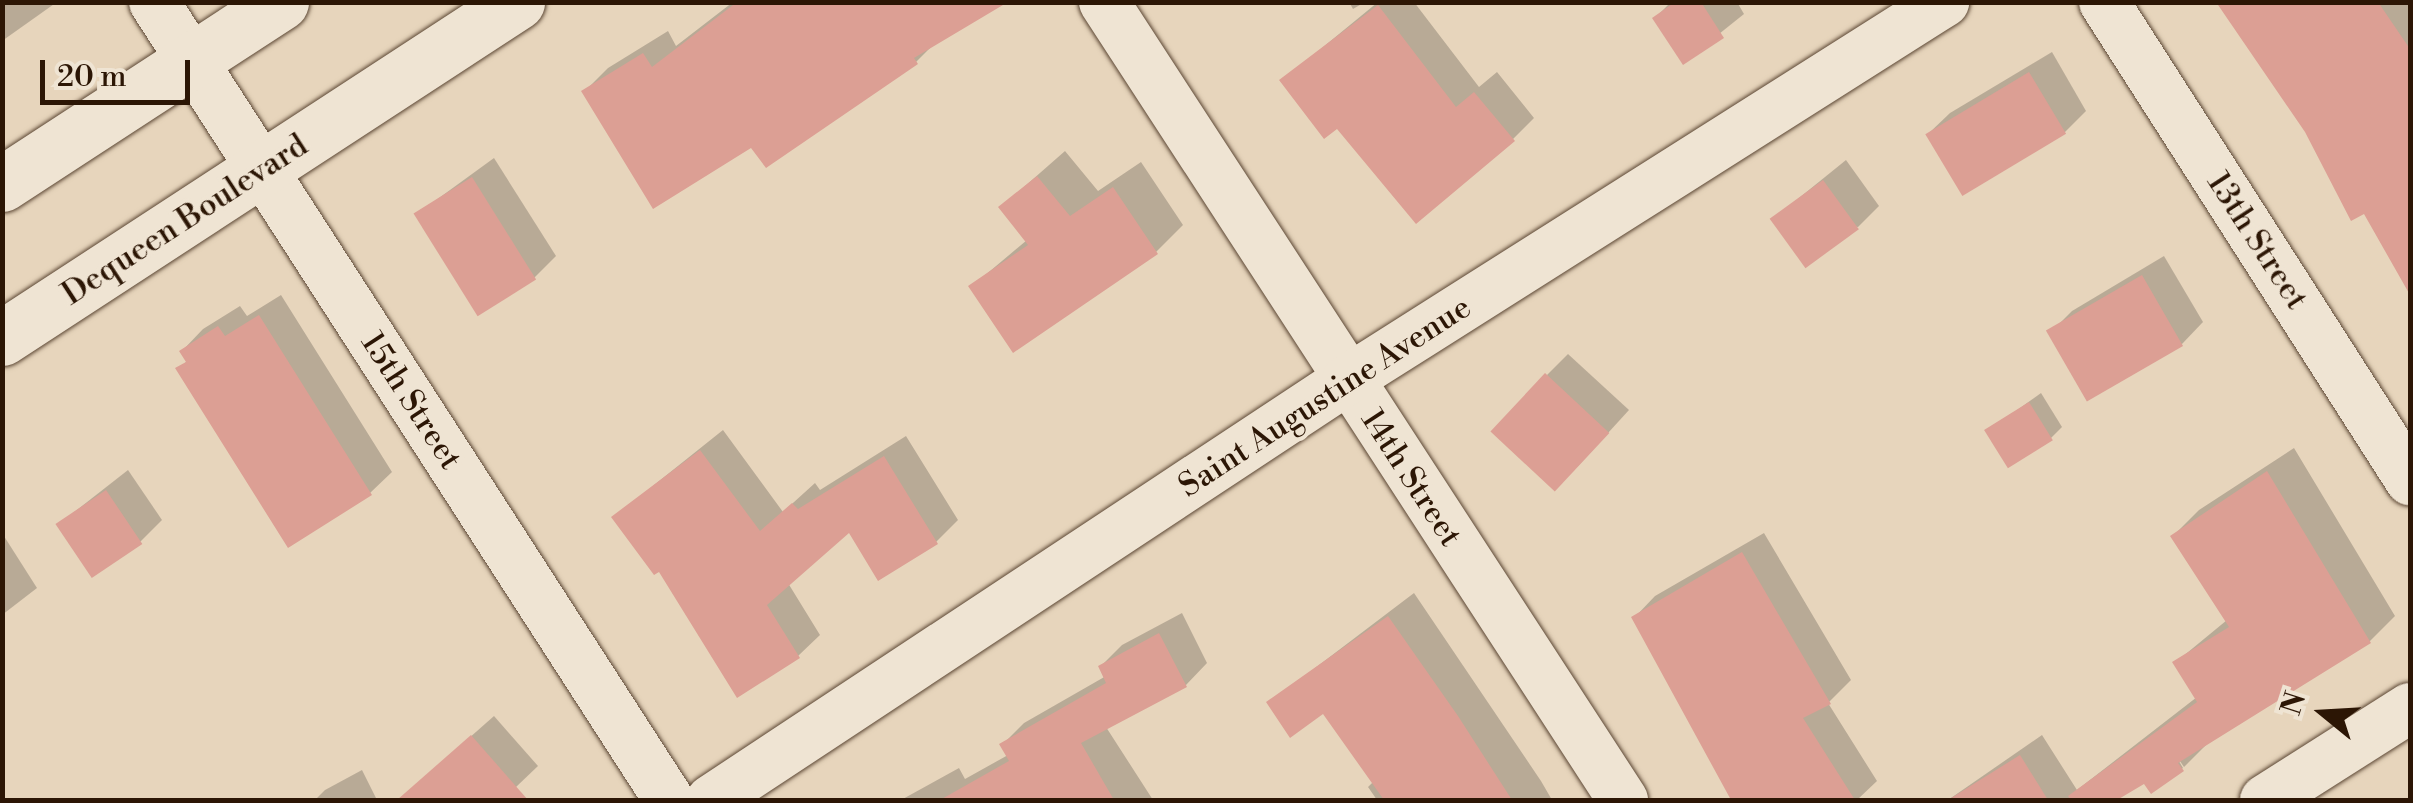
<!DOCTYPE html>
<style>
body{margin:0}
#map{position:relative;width:2413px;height:803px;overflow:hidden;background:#e7d5bc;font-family:"Libre Bodoni",serif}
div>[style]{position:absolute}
.shadow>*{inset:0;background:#0003}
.building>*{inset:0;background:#dc9f94;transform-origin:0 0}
.roads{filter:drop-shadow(0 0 2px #5b4633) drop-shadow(0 0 2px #5b4633)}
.street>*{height:50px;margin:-25px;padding:0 25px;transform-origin:25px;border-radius:25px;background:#efe4d3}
.secondary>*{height:55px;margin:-27.5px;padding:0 27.5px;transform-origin:27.5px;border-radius:27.5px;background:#efe4d3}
span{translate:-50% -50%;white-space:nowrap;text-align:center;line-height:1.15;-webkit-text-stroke:8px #efe4d3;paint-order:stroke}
.street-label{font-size:32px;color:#2c1605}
.frame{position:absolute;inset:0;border:5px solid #2c1605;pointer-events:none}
.north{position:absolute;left:2273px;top:663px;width:100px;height:100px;-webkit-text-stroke:8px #efe4d3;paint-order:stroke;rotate:288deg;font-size:28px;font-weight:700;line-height:40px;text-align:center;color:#2c1605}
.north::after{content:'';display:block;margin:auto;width:35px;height:45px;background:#2c1605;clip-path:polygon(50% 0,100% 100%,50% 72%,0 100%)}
.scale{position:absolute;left:40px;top:60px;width:150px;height:45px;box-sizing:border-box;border:5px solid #2c1605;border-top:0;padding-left:12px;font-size:30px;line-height:35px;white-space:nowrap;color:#2c1605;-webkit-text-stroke:8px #efe4d3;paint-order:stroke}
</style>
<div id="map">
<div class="shadow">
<i style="clip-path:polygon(2px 2px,57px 2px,2px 41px)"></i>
<i style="clip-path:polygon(733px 2px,1003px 2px,936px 42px,916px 62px,752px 145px,584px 92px,608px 68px,668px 31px,676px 46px)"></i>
<i style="clip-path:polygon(1349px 2px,1365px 2px,1353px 9px)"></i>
<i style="clip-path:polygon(1378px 2px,1414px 2px,1479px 87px,1497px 72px,1534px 118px,1513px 139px,1338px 126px,1283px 80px)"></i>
<i style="clip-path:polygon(1671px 2px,1737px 2px,1744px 14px,1684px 62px,1655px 18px)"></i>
<i style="clip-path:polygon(2218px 2px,2410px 2px,2410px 287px,2365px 211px)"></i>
<i style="clip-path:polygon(2052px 52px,2086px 111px,2065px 132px,1928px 134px,1950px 113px)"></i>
<i style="clip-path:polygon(1065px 151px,1098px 191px,1141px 162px,1183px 225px,1156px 252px,971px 287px,1027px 240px,1001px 207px)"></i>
<i style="clip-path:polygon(494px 158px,556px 256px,534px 278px,417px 214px)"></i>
<i style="clip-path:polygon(1846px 160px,1879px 206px,1858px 227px,1773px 219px)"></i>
<i style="clip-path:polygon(2164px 256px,2203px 322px,2182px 344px,2050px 333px,2072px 311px)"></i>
<i style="clip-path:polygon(281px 295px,392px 472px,370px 493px,179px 369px,188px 360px,182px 351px,203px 329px,240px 306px,247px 316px)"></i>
<i style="clip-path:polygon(1568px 354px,1629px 410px,1577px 467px,1547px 375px)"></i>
<i style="clip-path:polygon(2041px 393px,2062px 427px,2051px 438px,1988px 431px)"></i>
<i style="clip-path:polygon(723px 430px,783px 512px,815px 483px,820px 490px,906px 436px,958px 520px,936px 542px,849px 529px,788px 583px,820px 635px,798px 656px,660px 568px,614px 517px)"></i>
<i style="clip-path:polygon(2294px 448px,2395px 616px,2370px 641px,2208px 743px,2184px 767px,2173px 751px,2183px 768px,2152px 791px,2144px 781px,2113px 800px,1948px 800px,2042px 735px,2077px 790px,2197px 697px,2176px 662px,2227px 620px,2173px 536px,2199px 510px)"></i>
<i style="clip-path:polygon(128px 470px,162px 520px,140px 542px,59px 524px)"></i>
<i style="clip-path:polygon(2px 533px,37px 588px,2px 615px)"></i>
<i style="clip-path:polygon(1764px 533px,1851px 680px,1828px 703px,1877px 781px,1857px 800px,1738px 800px,1634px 618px,1655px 596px)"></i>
<i style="clip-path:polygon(1414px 593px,1541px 781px,1552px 800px,1377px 800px,1368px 787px,1374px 781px,1324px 711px,1269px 703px)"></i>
<i style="clip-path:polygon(1182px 613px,1207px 663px,1186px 685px,1106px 727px,1153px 800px,901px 800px,959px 768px,965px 779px,1008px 755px,1002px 745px,1024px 723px,1106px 676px,1101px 666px,1122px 645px)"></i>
<i style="clip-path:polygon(494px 716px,538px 766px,516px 787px,501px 800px,399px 800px)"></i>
<i style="clip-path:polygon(362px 770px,377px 800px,315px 800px,325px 790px)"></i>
</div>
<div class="building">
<i style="clip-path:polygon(737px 2px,1008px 2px,914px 58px,918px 64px,766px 168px,751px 148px,653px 209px,581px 91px,643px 53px,652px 67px)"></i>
<i style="clip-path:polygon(1675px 2px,1701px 2px,1724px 38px,1683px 65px,1652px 18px)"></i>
<i style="clip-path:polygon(2216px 2px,2378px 2px,2410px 49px,2410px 295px,2364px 214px,2351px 221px,2305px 132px)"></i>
<i style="clip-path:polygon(1378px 5px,1456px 107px,1474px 92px,1515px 141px,1416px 224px,1337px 129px,1324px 139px,1279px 80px)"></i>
<i style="left:2029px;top:72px;width:72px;height:121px;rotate:59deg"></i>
<i style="clip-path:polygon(1037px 176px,1070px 216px,1113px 187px,1158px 254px,1013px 353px,968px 286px,1028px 245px,998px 207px)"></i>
<i style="left:472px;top:177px;width:121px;height:69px;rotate:58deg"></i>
<i style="left:1823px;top:180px;width:61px;height:66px;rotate:54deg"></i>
<i style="left:2142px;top:275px;width:82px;height:111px;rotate:60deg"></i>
<i style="clip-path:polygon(259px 315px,372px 495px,288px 548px,175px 368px,186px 362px,179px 351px,218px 326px,225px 336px)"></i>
<i style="left:1545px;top:373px;width:88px;height:80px;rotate:43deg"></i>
<i style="left:2029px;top:402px;width:45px;height:53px;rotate:58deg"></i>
<i style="clip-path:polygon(700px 450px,760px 531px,792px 503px,798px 509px,884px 456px,938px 544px,878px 581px,849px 533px,767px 605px,800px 658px,737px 698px,659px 572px,654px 575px,611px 517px)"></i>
<i style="clip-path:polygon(2267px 471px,2371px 643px,2178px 763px,2184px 771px,2151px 794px,2144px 784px,2117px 800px,2071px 800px,2068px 796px,2197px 702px,2172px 662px,2229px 627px,2170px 536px)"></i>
<i style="left:106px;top:490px;width:65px;height:61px;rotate:56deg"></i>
<i style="clip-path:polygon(1742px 552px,1831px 704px,1803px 718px,1855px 800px,1731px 800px,1631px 617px)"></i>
<i style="clip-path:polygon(1388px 616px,1458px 716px,1512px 800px,1384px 800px,1323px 714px,1290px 738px,1266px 702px)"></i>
<i style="clip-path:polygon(1159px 633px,1187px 687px,1081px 743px,1114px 800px,940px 800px,1009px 761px,999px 744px,1106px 683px,1098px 666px)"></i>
<i style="clip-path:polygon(471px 735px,528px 800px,397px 800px)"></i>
<i style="clip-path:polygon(2020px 755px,2048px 800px,1948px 800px)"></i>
</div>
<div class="roads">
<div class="street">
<i style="left:154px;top:2px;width:950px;rotate:57.16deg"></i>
<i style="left:1104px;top:2px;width:952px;rotate:56.96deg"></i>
<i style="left:2104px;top:2px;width:568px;rotate:57.37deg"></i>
<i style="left:711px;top:800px;width:762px;rotate:-33.44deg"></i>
<i style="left:1347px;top:380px;width:707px;rotate:-32.34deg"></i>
<i style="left:2265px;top:800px;width:172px;rotate:-32.4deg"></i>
</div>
<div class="secondary">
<i style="left:2px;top:184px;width:333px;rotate:-33.1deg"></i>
<i style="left:2px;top:338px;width:615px;rotate:-33.12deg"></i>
</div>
</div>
<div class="street-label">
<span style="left:185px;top:220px;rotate:-33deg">Dequeen Boulevard</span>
<span style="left:2257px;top:241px;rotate:57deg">13th Street</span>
<span style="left:1325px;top:397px;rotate:-33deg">Saint Augustine Avenue</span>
<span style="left:411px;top:401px;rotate:57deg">15th Street</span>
<span style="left:1411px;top:478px;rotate:57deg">14th Street</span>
</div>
<div class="frame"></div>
<div class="north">N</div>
<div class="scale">20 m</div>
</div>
